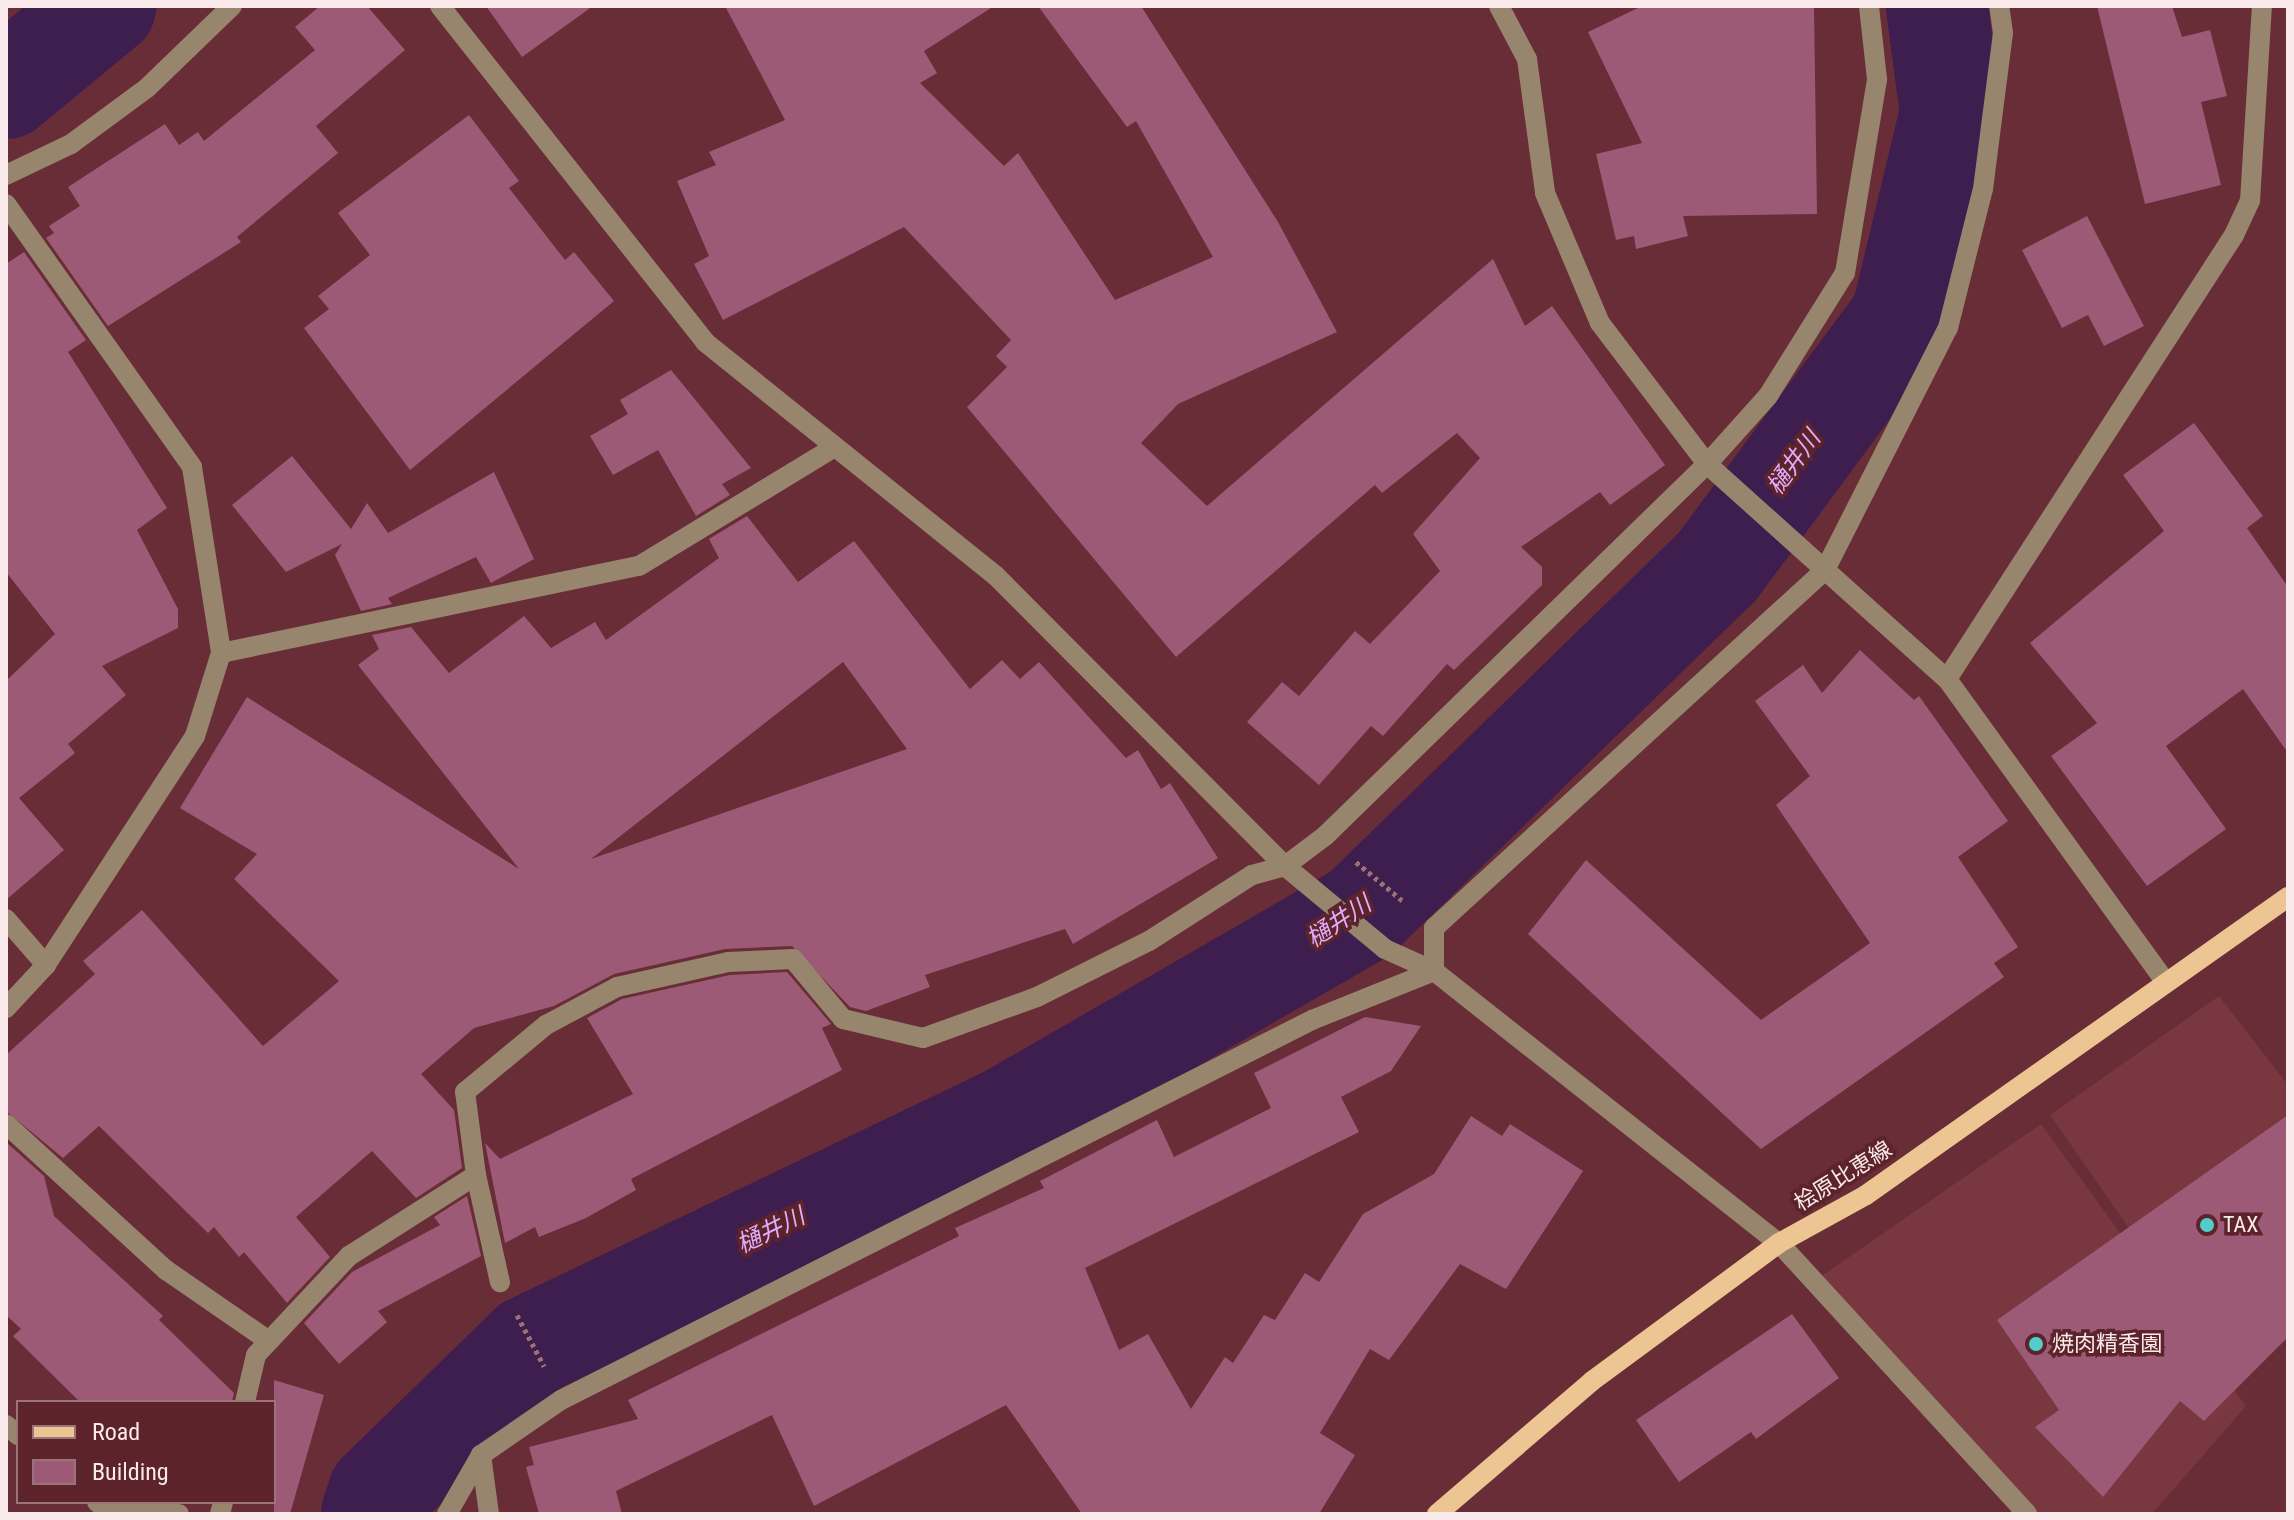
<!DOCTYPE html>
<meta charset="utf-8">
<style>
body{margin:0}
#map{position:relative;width:2294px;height:1520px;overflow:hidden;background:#682d36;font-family:"Roboto Condensed","Noto Sans JP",sans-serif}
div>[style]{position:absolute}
.built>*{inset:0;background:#793740}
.river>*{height:102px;margin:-51px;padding:0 51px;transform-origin:51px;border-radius:51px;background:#3e1d4f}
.building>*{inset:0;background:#9c5a77}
.path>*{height:5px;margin-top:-2.5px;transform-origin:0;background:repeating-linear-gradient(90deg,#9c7076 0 4px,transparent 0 8px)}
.minor>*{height:20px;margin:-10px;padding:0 10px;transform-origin:10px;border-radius:10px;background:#98856d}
.major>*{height:20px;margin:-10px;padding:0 10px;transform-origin:10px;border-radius:10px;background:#ecc593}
.dots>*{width:22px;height:22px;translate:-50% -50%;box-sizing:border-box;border:4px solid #5c232b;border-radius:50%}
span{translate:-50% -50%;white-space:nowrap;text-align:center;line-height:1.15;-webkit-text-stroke:7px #5c232b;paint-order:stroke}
.street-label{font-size:22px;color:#faeaeb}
.poi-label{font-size:22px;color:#faeaeb}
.left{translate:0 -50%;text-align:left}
.water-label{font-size:24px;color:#e0acfc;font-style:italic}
.frame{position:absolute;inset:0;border:8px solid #faeaeb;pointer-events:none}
.legend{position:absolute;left:16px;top:1400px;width:260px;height:104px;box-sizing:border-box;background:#5c232b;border:2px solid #9b7378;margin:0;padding:10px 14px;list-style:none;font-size:24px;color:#faeaeb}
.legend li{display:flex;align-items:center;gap:16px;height:40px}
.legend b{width:40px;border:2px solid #9b7378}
</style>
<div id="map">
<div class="built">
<i style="clip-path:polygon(2219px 996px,2288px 1085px,2288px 1334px,2235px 1380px,2050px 1115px)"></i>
<i style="clip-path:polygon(2041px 1124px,2246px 1406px,2152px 1514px,2030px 1514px,1813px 1282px)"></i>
</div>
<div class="river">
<i style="left:6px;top:88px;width:129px;rotate:-39.6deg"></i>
<i style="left:372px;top:1514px;width:22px;rotate:-72deg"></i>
<i style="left:379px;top:1493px;width:211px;rotate:-44.2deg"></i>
<i style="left:530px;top:1346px;width:530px;rotate:-25.6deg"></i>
<i style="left:1008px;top:1117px;width:408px;rotate:-30deg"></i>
<i style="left:1361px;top:913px;width:496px;rotate:-44.2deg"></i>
<i style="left:1717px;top:567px;width:311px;rotate:-53.5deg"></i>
<i style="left:1902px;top:317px;width:210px;rotate:-76.5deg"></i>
<i style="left:1951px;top:113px;width:108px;rotate:-97.5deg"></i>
</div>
<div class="building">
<i style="clip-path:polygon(320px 6px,367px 6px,405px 50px,316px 126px,338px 153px,237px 237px,241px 242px,108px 326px,46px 238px,54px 233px,49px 226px,80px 206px,68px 187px,165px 124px,179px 145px,198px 132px,204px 141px,315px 50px,295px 27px)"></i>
<i style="clip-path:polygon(486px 6px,593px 6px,522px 57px)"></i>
<i style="clip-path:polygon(725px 6px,994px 6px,924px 51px,937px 73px,920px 83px,1004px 166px,1018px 153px,1115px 300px,1213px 257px,1136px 121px,1127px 127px,1038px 6px,1141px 6px,1278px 222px,1337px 332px,1178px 404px,1141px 443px,1207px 506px,1493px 259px,1525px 326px,1552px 306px,1665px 465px,1610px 505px,1600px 492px,1521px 547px,1542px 567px,1542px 585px,1454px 670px,1447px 664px,1383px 736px,1371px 726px,1319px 785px,1247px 722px,1282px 682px,1299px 696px,1355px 631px,1370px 644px,1440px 571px,1413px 534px,1480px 458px,1457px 433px,1382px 493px,1375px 485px,1176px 657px,967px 407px,1007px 367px,996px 356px,1011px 340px,904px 227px,723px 320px,694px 264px,709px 256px,677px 181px,716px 165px,709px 152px,785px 120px)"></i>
<i style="clip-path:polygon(1642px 6px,1814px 6px,1817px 214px,1683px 216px,1688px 236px,1636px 249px,1634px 236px,1616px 240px,1596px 154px,1642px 143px,1588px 32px)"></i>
<i style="clip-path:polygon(2097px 6px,2172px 6px,2182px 37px,2210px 30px,2227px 96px,2201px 102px,2221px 185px,2145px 204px)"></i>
<i style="clip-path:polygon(469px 115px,519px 181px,509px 188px,565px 260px,574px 252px,614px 301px,410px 470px,304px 328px,329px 309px,318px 296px,370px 255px,338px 213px)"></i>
<i style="clip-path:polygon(2087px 216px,2144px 326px,2104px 346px,2088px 315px,2062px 328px,2022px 250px)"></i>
<i style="clip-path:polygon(24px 252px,86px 340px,68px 352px,167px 508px,137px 530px,178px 609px,178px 628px,102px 666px,126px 695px,68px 744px,75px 753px,19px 798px,64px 850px,6px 900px,6px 681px,55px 634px,6px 572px,6px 264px)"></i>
<i style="clip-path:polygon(671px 370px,751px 468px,722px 484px,730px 495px,696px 516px,658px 450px,613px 475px,590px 436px,628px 414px,620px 400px)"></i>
<i style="clip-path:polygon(2194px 423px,2263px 516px,2247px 528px,2288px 587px,2288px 753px,2243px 689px,2166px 746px,2226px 829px,2147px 886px,2051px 756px,2097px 723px,2030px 643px,2164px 531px,2123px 475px)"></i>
<i style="clip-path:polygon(292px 456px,351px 529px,367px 503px,388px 533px,494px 472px,534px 559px,491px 583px,476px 557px,388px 598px,392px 604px,361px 611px,335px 555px,342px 544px,286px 572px,232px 505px)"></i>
<i style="clip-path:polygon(evenodd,747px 516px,798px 582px,854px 541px,970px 689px,1002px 660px,1020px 679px,1039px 662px,1126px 758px,1138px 750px,1161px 789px,1170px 783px,1218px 858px,1073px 944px,1065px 929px,925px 975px,930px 987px,866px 1011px,850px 1007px,792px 946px,725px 949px,614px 974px,554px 1006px,474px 1028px,421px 1074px,454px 1110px,462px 1168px,416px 1198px,372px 1151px,296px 1217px,330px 1257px,287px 1303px,244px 1252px,239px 1257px,214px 1227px,208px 1233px,99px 1126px,63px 1158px,6px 1111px,6px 1055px,95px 974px,83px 961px,142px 910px,263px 1046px,339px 981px,234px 879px,257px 854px,180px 808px,247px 697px,519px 869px,358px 665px,379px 649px,372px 635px,411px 627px,449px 673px,524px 616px,551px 648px,595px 622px,606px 640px,719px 558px,709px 539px,747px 516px,843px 662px,907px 749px,591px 859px,843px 662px)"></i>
<i style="clip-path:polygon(1860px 650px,1914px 700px,1919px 696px,2008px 821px,1958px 857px,2018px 947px,1994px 963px,2004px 977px,1761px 1149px,1528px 934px,1586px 860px,1761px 1020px,1870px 943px,1776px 805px,1810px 776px,1755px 701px,1803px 665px,1822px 693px)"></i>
<i style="clip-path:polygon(787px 972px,831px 1024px,822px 1028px,842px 1070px,631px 1179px,636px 1190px,586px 1218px,539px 1237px,535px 1227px,505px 1243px,485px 1143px,500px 1159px,633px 1094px,587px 1018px,622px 999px,730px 975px)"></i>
<i style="clip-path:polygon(1365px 1017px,1421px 1026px,1391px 1071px,1341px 1097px,1359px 1132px,1085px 1268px,1119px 1350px,1148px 1334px,1191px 1409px,1225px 1357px,1233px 1363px,1264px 1315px,1275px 1320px,1305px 1273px,1319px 1282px,1363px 1214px,1434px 1174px,1471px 1116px,1502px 1136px,1510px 1124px,1583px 1171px,1506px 1289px,1460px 1264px,1389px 1360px,1370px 1349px,1320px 1433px,1355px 1455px,1319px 1514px,1082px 1514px,1006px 1405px,814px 1506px,772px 1415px,616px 1491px,622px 1514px,539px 1514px,526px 1467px,534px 1465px,529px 1447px,638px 1419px,628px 1400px,959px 1236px,955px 1228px,1044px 1188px,1040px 1181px,1157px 1120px,1174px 1157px,1271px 1108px,1254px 1073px)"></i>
<i style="clip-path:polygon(2288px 1115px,2288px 1337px,2204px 1421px,2180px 1401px,2103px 1497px,2035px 1427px,2059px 1410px,1997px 1320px)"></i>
<i style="clip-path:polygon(6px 1142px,44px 1176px,54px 1216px,163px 1316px,159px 1320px,234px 1393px,232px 1402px,80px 1402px,13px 1336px,21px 1329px,6px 1315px)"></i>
<i style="clip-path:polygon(467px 1196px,481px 1256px,378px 1311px,387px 1322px,339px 1364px,304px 1323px,352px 1272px,440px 1225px,434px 1217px)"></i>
<i style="clip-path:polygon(1792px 1314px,1839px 1378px,1756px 1439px,1751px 1432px,1679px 1482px,1636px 1420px)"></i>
<i style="clip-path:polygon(274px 1380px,324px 1395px,290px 1514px,274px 1514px)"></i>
</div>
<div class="path">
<i style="left:1356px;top:862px;width:62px;rotate:39.8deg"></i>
<i style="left:517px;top:1315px;width:58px;rotate:62.1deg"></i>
</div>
<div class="minor">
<i style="left:440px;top:6px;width:428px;rotate:51.7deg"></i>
<i style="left:705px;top:342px;width:372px;rotate:38.8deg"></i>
<i style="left:995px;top:575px;width:411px;rotate:45.1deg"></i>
<i style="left:1285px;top:866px;width:130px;rotate:39.7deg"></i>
<i style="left:1385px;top:949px;width:54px;rotate:24.2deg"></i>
<i style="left:1434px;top:971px;width:439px;rotate:38.3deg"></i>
<i style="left:1779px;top:1243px;width:367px;rotate:47.5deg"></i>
<i style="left:1499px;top:6px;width:60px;rotate:62.2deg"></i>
<i style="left:1527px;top:59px;width:135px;rotate:82.3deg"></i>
<i style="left:1545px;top:193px;width:141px;rotate:67.1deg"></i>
<i style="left:1600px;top:323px;width:177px;rotate:52.8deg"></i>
<i style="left:1707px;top:464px;width:322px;rotate:41.9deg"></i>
<i style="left:1947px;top:679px;width:372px;rotate:54.2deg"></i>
<i style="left:6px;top:175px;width:72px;rotate:-25.5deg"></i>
<i style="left:71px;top:144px;width:94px;rotate:-36.4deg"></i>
<i style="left:147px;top:88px;width:118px;rotate:-44deg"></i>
<i style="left:6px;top:204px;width:322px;rotate:54.7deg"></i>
<i style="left:192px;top:467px;width:188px;rotate:81.1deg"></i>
<i style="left:221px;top:653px;width:87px;rotate:107.4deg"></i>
<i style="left:195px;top:736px;width:273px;rotate:123.1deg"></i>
<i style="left:46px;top:965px;width:59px;rotate:132.9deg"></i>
<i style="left:221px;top:653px;width:427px;rotate:-11.8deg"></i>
<i style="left:639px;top:566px;width:229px;rotate:-31.3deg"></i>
<i style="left:1947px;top:679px;width:529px;rotate:-57.12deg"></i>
<i style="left:2234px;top:235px;width:38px;rotate:-65deg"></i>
<i style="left:2250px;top:201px;width:195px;rotate:-86.5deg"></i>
<i style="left:6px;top:919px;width:61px;rotate:49deg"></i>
<i style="left:6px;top:1124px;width:217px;rotate:42.4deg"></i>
<i style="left:166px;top:1270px;width:125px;rotate:34.6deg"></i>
<i style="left:476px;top:1175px;width:110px;rotate:77.4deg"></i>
<i style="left:245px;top:1402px;width:48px;rotate:-76.8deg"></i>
<i style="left:256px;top:1355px;width:136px;rotate:-46.8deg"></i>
<i style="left:349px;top:1256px;width:151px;rotate:-32.5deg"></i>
<i style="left:476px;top:1175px;width:84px;rotate:-97.5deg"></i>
<i style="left:465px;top:1092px;width:105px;rotate:-39.6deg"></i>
<i style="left:546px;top:1025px;width:81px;rotate:-28.2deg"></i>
<i style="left:617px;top:987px;width:114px;rotate:-12.7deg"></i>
<i style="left:728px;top:962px;width:65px;rotate:-2.6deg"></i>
<i style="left:793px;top:959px;width:78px;rotate:50.2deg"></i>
<i style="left:843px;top:1019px;width:82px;rotate:13.4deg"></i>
<i style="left:923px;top:1038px;width:121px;rotate:-19.8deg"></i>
<i style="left:1037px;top:997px;width:125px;rotate:-26.6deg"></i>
<i style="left:1149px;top:941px;width:122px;rotate:-32.7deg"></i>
<i style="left:1252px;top:875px;width:34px;rotate:-15deg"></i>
<i style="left:1285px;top:866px;width:50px;rotate:-36.9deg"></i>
<i style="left:1325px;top:836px;width:533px;rotate:-44.24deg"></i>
<i style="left:1707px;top:464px;width:91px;rotate:-48.1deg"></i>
<i style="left:1768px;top:396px;width:145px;rotate:-58deg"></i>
<i style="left:1845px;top:273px;width:197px;rotate:-80.6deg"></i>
<i style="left:1877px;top:79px;width:73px;rotate:-96.3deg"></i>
<i style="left:6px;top:1425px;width:16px;rotate:40deg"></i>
<i style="left:97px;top:1502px;width:14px;rotate:39deg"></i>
<i style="left:108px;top:1511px;width:71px;rotate:2.4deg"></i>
<i style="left:220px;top:1514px;width:12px;rotate:-76deg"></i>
<i style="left:447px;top:1514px;width:68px;rotate:-60deg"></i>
<i style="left:489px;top:1514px;width:60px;rotate:-97.7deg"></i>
<i style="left:481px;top:1455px;width:97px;rotate:-34.5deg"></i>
<i style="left:561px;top:1400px;width:842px;rotate:-26.84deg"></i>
<i style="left:1312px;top:1020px;width:131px;rotate:-21.9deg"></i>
<i style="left:1434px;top:971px;width:43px;rotate:-90deg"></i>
<i style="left:1434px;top:928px;width:530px;rotate:-42.48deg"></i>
<i style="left:1825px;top:570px;width:271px;rotate:-63.1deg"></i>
<i style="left:1948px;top:328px;width:143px;rotate:-75.9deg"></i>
<i style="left:1983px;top:189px;width:157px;rotate:-82.7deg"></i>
<i style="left:2003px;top:33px;width:27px;rotate:-98deg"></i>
</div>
<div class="major">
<i style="left:1437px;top:1514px;width:204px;rotate:-40.6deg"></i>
<i style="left:1592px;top:1381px;width:232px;rotate:-36.4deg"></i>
<i style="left:1779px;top:1243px;width:99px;rotate:-28.9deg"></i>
<i style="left:1866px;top:1195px;width:517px;rotate:-35.23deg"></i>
</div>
<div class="dots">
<i style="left:2207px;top:1225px;background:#53cdca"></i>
<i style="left:2036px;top:1344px;background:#53cdca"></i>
</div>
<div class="street-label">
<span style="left:1843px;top:1176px;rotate:-32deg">桧原比恵線</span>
</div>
<div class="poi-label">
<span class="left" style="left:2223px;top:1225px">TAX</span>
<span class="left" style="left:2052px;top:1344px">焼肉精香園</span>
</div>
<div class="water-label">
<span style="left:1794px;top:463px;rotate:-54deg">樋井川</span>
<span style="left:1339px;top:922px;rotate:-34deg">樋井川</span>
<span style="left:771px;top:1231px;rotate:-26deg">樋井川</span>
</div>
<div class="frame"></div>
<ul class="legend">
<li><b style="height:10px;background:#ecc593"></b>Road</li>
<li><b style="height:22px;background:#9c5a77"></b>Building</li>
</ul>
</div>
